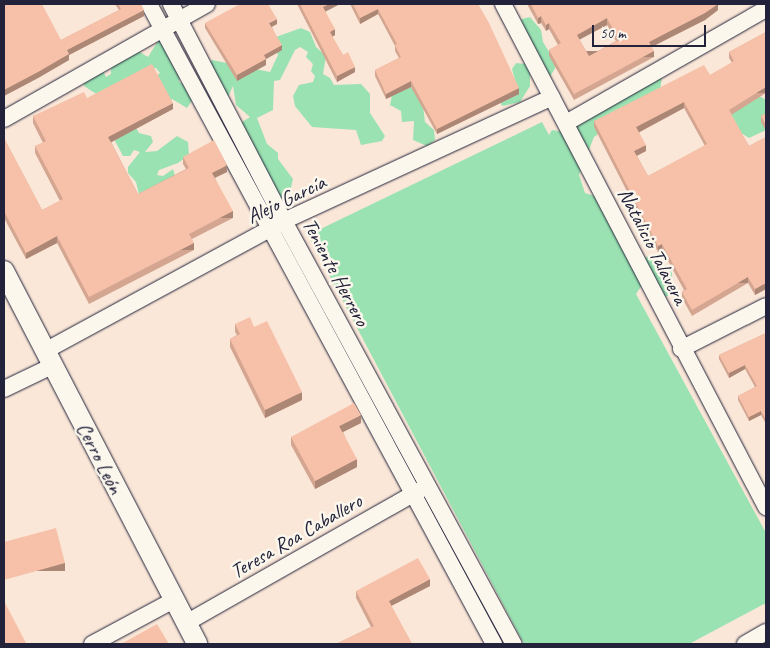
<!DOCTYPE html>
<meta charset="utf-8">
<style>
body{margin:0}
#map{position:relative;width:770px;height:648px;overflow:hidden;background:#fae7d8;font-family:Caveat,sans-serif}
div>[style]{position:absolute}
.green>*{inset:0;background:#9ae2b1}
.roads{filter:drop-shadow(0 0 1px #22223b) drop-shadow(0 0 1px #22223b)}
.minor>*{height:16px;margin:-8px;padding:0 8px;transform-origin:8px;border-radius:8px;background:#fbf7ec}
.tertiary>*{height:20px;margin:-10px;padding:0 10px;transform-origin:10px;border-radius:10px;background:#fbf7ec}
.wall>*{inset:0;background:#d4a691}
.shaded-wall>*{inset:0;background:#ad8776;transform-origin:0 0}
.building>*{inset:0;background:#f7c1a9}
span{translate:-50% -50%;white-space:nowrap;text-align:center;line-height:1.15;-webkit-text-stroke:5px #fbf7ec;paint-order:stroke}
.street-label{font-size:21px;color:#22223b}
.frame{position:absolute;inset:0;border:5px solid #22223b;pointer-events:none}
.scale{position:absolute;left:592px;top:25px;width:114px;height:22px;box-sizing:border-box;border:2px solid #22223b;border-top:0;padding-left:6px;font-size:15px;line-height:18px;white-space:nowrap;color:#22223b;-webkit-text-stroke:4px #fbf7ec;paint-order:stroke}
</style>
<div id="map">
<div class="green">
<i style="clip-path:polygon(530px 17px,541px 30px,543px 42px,557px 65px,548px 80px,518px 28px,522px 19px)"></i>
<i style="clip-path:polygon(301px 28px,310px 32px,316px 47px,326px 56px,323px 74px,330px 78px,334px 85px,361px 84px,370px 94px,370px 113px,385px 136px,382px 141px,361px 145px,356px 130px,312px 127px,295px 106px,293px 96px,299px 85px,313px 82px,315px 76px,311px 71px,313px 64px,306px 57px,308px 52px,300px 47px,295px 50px,280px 80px,274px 81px,273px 110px,257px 118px,267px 144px,278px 153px,278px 159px,293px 179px,290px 192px,281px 201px,242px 129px,242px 122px,250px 117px,236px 105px,233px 86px,228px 97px,211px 95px,204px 84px,206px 65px,212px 60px,270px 72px,278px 55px,273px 43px,276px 37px)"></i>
<i style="clip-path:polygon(158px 41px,170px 43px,180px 71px,179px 82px,190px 87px,194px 98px,187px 108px,172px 99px,169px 105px,149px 81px,160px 73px,156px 68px,149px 70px,136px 128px,139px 133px,151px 136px,153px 142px,145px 152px,157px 151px,177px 136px,188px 142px,189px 155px,178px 163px,159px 170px,157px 175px,163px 176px,173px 169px,176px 180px,139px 194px,136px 182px,128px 173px,128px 167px,140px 152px,134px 150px,130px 156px,123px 156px,114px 139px,101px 97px,84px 86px,82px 79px,103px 71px,106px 77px,111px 74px,111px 61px,138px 51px,148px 57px)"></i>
<i style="clip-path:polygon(399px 60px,423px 106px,425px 122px,434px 130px,435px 140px,427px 146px,413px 140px,414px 121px,402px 122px,401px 111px,390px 105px)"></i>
<i style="clip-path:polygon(516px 63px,526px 64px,530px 70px,530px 86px,520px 102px,502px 106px,499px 98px,516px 84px,512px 69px)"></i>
<i style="clip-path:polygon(662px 77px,660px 90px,594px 137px,579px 175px,585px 193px,598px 197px,602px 202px,604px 214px,610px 217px,642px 259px,654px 254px,672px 273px,673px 293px,668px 296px,656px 299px,642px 285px,636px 294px,766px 533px,766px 603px,689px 644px,524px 644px,308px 235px,542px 122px,549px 135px,552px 130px,565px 132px,571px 125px)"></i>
<i style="clip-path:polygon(756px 94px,766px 100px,766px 130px,749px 138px,727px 124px,738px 98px)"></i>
</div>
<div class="roads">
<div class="minor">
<i style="left:149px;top:4px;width:727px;rotate:61.67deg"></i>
<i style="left:171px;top:4px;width:245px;rotate:62.5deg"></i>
<i style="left:284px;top:221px;width:481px;rotate:61.5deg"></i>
<i style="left:503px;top:4px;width:568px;rotate:62.4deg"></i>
<i style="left:4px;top:119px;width:233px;rotate:-29.5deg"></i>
<i style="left:566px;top:123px;width:230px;rotate:-29.7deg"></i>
<i style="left:681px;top:349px;width:95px;rotate:-26.8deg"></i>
<i style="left:45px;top:351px;width:272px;rotate:-28.5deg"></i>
<i style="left:284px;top:221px;width:295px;rotate:-24.8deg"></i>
<i style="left:4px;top:389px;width:53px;rotate:-25.6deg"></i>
<i style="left:186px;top:623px;width:269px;rotate:-29.6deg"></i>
<i style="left:92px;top:644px;width:93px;rotate:-28.2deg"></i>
<i style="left:745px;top:644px;width:24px;rotate:-30deg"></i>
</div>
<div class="tertiary">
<i style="left:4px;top:271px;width:420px;rotate:62.6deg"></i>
</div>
</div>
<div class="wall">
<i style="clip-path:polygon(4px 4px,61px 40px,119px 10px,115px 4px,141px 4px,144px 16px,69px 55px,69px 60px,38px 78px,4px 96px)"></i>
<i style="clip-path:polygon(297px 4px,340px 4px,325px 11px,335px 35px,332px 37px,343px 55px,355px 72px,337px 82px)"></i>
<i style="clip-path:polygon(350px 4px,478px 4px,519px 94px,437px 134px,411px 87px,386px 99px,375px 76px,375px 70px,399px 58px,395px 51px,395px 46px,378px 14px,360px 24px)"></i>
<i style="clip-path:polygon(evenodd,527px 4px,581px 4px,582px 5px,718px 10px,705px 20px,652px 47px,654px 57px,574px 100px,549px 56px,549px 50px,558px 45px,549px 29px,546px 31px,541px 23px,538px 24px,527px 4px,607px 25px,616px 41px,589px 56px,579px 39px,607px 25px)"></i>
<i style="clip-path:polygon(205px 23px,277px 24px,272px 27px,282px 50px,266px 59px,266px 65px,237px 81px,205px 28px)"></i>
<i style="clip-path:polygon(evenodd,766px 32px,766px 93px,731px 115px,749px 146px,766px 137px,766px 289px,755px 295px,748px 283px,692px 316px,682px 298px,682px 292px,684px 290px,662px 250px,658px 252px,594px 127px,594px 121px,710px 75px,732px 63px,729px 58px,729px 52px,766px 32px,684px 108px,705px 146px,648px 176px,637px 156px,646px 151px,639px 132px,684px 108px)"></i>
<i style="clip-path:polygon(87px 98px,173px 109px,111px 142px,138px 194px,186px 169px,183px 164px,183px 157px,227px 172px,215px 178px,233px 218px,192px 239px,194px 250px,89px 304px,57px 243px,26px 259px,4px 218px,4px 138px,42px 210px,60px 201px,35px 153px,35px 146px,43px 143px,33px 123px,33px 116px)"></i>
<i style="clip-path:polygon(766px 113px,766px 131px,761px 122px,761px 116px)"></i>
<i style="clip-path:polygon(235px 324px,254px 327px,302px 400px,265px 418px,230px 347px,230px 339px,237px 335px,235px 332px)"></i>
<i style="clip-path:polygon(766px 333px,766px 424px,761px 415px,749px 421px,738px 400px,738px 396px,755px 387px,745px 369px,729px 378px,719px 359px,719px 355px)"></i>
<i style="clip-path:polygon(361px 423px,343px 432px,357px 467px,315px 489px,291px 445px,291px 437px)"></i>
<i style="clip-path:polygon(430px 586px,391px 606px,412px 644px,338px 644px,338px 643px,371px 627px,356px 598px,356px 591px)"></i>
</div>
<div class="shaded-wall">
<i style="clip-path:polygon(329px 4px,340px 4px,323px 13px,323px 7px)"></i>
<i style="clip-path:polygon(718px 4px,718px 10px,705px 20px,649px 48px,649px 42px)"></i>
<i style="clip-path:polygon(378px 9px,378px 14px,360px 24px,360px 18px)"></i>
<i style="clip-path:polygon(144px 10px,144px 16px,69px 55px,69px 60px,38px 78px,4px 96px,4px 90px,67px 50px)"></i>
<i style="clip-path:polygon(541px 16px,541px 23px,538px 24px,538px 18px)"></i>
<i style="clip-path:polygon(607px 18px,607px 25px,577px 41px,577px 35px)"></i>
<i style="clip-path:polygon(277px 19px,277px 24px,269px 28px,269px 23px)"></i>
<i style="clip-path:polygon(549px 23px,549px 29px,546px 31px,546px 25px)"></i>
<i style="clip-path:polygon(335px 29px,335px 35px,330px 38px,330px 32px)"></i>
<i style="clip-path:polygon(282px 45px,282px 50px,266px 59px,266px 65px,237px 81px,237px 75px,264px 55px)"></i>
<i style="left:654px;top:51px;width:6px;height:91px;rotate:90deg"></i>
<i style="clip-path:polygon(355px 67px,355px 72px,337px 82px,337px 76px)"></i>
<i style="clip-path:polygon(411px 81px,411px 87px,386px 99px,386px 94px)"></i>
<i style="left:766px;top:87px;width:6px;height:44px;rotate:90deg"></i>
<i style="clip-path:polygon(519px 88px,519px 94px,437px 134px,437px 129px)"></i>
<i style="clip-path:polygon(684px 102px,684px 108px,636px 134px,636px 127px)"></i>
<i style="clip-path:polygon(173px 103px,173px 109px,108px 144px,108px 137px)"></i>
<i style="clip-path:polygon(646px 145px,646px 151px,634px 157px,634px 151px)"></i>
<i style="clip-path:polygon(227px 165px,227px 172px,212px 179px,212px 173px)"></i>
<i style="left:233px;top:211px;width:7px;height:50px;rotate:90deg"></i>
<i style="clip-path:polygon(57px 236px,57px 243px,26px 259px,26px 253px)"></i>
<i style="left:194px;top:243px;width:7px;height:118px;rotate:90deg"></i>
<i style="clip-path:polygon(662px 244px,662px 250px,658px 252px,658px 246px)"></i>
<i style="left:748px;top:277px;width:6px;height:65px;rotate:90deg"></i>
<i style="clip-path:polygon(766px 283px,766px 289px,755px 295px,755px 289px)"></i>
<i style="clip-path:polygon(745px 365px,745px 369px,729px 378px,729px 373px)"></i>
<i style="clip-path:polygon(302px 392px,302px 400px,265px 418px,265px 410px)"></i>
<i style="clip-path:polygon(761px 411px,761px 415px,749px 421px,749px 417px)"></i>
<i style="clip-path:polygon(361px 415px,361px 423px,339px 434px,339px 426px)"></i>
<i style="clip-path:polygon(357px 459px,357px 467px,315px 489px,315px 481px)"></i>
<i style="left:65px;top:563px;width:8px;height:63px;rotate:90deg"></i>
<i style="clip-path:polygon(430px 579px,430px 586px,389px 607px,389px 601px)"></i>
</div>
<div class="building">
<i style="clip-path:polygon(4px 4px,42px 4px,61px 40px,121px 9px,118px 4px,141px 4px,144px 10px,67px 50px,69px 54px,38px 72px,4px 90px)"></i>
<i style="clip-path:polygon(240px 4px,268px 4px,277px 19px,269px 23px,282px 45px,264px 55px,266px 59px,237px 75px,205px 23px)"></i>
<i style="clip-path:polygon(300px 4px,329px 4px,323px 7px,335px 29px,330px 32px,343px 55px,348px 52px,355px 67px,337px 76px)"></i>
<i style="clip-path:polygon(353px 4px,478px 4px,489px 23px,519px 88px,437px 129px,411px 81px,386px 94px,375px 70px,401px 57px,395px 45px,397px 44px,378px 9px,360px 18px)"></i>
<i style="clip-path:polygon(evenodd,531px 4px,581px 4px,582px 5px,585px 4px,718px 4px,705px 13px,649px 42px,654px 51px,574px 94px,549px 50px,561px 43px,549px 23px,546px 25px,541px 16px,538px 18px,531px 4px,607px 18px,619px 40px,589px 56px,577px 35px,607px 18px)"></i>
<i style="clip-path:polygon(evenodd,766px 32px,766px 87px,729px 110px,749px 146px,766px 137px,766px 283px,755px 289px,748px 277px,692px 310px,682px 292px,687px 289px,662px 244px,658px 246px,594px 121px,704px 65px,710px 75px,734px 61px,729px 52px,766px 32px,684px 102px,707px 144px,648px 176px,634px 151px,646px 145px,636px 127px,684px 102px)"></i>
<i style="clip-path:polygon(152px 64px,173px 103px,108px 137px,138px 194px,189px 168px,183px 157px,214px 140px,227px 165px,212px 173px,233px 211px,189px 234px,194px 243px,89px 297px,57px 236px,26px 253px,4px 211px,4px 138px,42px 210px,63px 199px,35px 146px,46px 141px,33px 116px,84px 92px,87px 98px)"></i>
<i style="clip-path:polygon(766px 113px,766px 125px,761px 116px)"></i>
<i style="clip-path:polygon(250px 317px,254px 327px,267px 321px,302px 392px,265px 410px,230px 339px,240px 334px,235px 324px)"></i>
<i style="clip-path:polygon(766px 333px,766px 420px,761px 411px,749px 417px,738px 396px,757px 386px,745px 365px,729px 373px,719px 355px)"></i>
<i style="clip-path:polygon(354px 403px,361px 415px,339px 426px,357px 459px,315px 481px,291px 437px)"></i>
<i style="clip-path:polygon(56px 528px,65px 563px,4px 580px,4px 542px)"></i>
<i style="clip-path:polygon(418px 558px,430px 579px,389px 601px,412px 644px,339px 644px,338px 643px,374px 626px,356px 591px)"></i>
<i style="clip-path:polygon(4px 601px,26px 643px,23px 644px,4px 644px)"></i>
<i style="clip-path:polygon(157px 624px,169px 644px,121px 644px)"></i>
</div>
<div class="street-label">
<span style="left:286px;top:199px;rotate:-26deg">Alejo García</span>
<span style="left:653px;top:246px;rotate:63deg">Natalicio Talavera</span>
<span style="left:336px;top:272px;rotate:62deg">Teniente Herrero</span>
<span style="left:100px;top:458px;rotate:63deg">Cerro León</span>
<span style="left:296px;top:536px;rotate:-30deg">Teresa Roa Caballero</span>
</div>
<div class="frame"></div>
<div class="scale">50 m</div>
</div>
